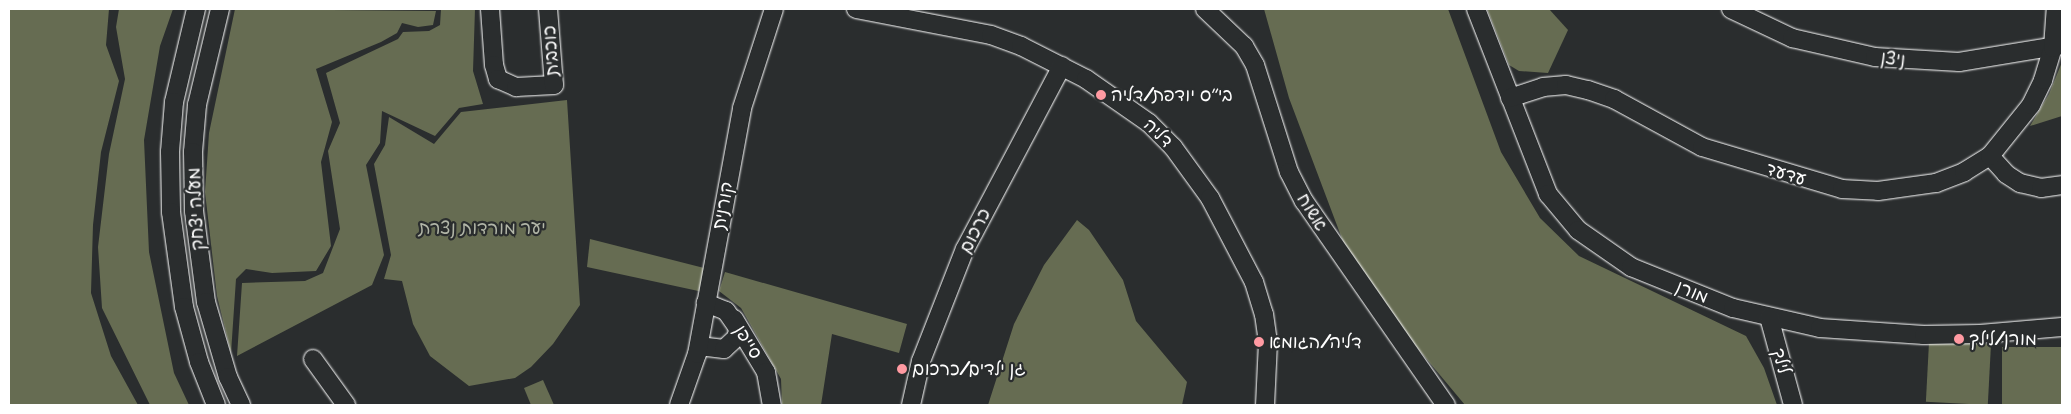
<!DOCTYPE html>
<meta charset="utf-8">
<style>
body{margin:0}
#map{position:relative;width:2071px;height:414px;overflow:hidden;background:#2a2d2e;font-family:Sriracha,"Playpen Sans Hebrew",sans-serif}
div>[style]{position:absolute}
.green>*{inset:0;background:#666c52;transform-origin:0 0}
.roads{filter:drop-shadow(0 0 1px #fff) drop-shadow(0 0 1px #fff)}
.minor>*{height:18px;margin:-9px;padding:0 9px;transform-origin:9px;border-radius:9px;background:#2a2d2e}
.dots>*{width:14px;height:14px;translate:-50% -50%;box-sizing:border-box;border:2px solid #2a2d2e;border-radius:50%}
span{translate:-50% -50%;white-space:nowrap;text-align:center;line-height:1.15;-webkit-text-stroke:4.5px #2a2d2e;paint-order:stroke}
.street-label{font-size:18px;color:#fff}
.poi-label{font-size:18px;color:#fff}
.left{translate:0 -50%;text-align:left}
.park-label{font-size:18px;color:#b2b6a8}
.frame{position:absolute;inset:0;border:10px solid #fff;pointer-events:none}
</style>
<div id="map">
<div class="green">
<i style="clip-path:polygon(9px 9px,109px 9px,106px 45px,119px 81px,101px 152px,93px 225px,91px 293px,111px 356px,138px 405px,9px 405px)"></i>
<i style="clip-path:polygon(119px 9px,173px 9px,160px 46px,144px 140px,149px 252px,174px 373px,189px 405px,150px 405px,102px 308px,98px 247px,109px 154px,125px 79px,116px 27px)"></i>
<i style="clip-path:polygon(235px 9px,436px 11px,433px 25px,418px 27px,402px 23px,397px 33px,381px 42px,316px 69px,332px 122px,321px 162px,331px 246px,316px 271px,272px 273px,246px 269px,236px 279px,231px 353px,217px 296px,205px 192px,209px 133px)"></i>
<i style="clip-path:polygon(441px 9px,475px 9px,473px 71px,483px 104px,459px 108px,435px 136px,382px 111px,380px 143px,366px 165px,384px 255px,372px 285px,237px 356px,242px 283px,305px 281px,323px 273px,340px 229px,328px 151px,340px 123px,326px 73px,398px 39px,403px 32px,429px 31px,440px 25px)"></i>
<i style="clip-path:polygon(1264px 9px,1448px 9px,1501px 152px,1540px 218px,1579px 256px,1746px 336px,1764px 368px,1777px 405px,1465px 405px,1409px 338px,1344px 244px,1289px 98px)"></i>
<i style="clip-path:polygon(1487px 9px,1549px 9px,1568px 30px,1548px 73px,1519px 71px,1509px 65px)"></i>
<i style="clip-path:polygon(2062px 62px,2062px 116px,2030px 126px,2049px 94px)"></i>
<i style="clip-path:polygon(567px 100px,580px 305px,553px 344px,531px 367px,515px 378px,469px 386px,430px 356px,413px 324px,402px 281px,384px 279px,391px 255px,374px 164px,385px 145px,389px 117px,434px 144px,461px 112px)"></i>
<i style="clip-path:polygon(1077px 220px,1089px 230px,1123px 280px,1136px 321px,1187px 382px,1182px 405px,988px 405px,1014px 324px,1044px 265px)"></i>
<i style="clip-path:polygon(590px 239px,708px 269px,703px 292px,587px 267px)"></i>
<i style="clip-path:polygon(725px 272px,907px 324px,899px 353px,832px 334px,821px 405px,782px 405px,781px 379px,741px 308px,719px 291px)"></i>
<i style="left:1991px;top:344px;width:61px;height:62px;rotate:93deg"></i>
<i style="left:2062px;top:347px;width:58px;height:60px;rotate:90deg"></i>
<i style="clip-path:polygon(543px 380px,554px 405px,531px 405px,524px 388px)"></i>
</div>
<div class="roads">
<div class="minor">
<i style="left:196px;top:9px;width:96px;rotate:103.3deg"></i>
<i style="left:174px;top:102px;width:50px;rotate:94.6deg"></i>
<i style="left:170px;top:152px;width:60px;rotate:89deg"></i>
<i style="left:171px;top:212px;width:96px;rotate:82.2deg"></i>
<i style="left:184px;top:307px;width:57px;rotate:74.7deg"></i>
<i style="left:199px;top:362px;width:46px;rotate:68.4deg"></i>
<i style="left:220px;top:9px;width:99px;rotate:103.5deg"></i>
<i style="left:197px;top:105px;width:47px;rotate:94.9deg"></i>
<i style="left:193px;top:152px;width:59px;rotate:89deg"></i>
<i style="left:194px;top:211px;width:92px;rotate:82.5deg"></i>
<i style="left:206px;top:302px;width:78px;rotate:73.7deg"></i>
<i style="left:228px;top:377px;width:31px;rotate:65deg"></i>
<i style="left:490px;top:9px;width:56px;rotate:85.9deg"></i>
<i style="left:494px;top:65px;width:15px;rotate:74deg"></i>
<i style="left:498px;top:79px;width:20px;rotate:24deg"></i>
<i style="left:516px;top:87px;width:38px;rotate:-3deg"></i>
<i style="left:554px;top:85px;width:76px;rotate:-94.5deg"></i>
<i style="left:856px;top:9px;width:137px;rotate:10.9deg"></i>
<i style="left:991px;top:35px;width:32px;rotate:20deg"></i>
<i style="left:1021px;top:46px;width:73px;rotate:26.9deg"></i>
<i style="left:1086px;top:79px;width:77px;rotate:34.9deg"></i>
<i style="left:1149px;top:123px;width:34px;rotate:45deg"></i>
<i style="left:1173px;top:147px;width:63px;rotate:54deg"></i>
<i style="left:1210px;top:198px;width:95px;rotate:62.4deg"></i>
<i style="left:1254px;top:282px;width:34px;rotate:73deg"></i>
<i style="left:1264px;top:314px;width:28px;rotate:82deg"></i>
<i style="left:1268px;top:342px;width:63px;rotate:92.7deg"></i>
<i style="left:1205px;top:9px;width:54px;rotate:43.5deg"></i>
<i style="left:1244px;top:46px;width:22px;rotate:60deg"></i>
<i style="left:1255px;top:65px;width:112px;rotate:72.4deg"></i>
<i style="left:1289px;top:172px;width:33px;rotate:63deg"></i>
<i style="left:1304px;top:201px;width:249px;rotate:55.2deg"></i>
<i style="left:1476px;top:9px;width:199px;rotate:68.7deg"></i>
<i style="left:1548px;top:194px;width:47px;rotate:50.2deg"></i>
<i style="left:1578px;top:230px;width:65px;rotate:34.9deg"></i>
<i style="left:1631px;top:267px;width:110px;rotate:21.9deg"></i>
<i style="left:1733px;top:308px;width:89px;rotate:12.9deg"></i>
<i style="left:1820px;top:328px;width:104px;rotate:3.9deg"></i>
<i style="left:1924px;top:335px;width:56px;rotate:-1deg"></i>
<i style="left:1980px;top:334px;width:82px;rotate:-4.9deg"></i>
<i style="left:1731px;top:9px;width:68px;rotate:25.4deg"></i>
<i style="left:1792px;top:38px;width:85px;rotate:12.9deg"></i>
<i style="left:1875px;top:57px;width:84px;rotate:3.4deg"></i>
<i style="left:1959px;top:62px;width:104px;rotate:-9.4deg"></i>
<i style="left:1510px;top:98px;width:35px;rotate:-18deg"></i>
<i style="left:1543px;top:87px;width:23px;rotate:-5deg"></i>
<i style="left:1566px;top:85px;width:23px;rotate:13deg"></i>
<i style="left:1588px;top:90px;width:28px;rotate:19deg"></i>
<i style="left:1614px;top:99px;width:100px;rotate:28.6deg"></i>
<i style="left:1702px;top:147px;width:146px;rotate:16.7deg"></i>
<i style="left:1842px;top:189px;width:36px;rotate:3deg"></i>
<i style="left:1878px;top:191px;width:59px;rotate:-7.9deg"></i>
<i style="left:1936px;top:183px;width:30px;rotate:-21deg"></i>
<i style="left:1964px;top:172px;width:31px;rotate:-32deg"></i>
<i style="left:1990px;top:156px;width:24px;rotate:48deg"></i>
<i style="left:2006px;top:174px;width:17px;rotate:33deg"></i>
<i style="left:2020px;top:183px;width:22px;rotate:13deg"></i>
<i style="left:2041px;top:188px;width:21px;rotate:-8deg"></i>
<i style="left:1990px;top:156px;width:65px;rotate:-51.2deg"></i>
<i style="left:2031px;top:105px;width:28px;rotate:-64deg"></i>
<i style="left:2043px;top:80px;width:34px;rotate:-73deg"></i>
<i style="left:2053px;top:48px;width:39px;rotate:-86deg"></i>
<i style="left:1769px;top:317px;width:91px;rotate:74.7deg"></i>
<i style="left:734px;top:319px;width:62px;rotate:58.9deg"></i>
<i style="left:766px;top:372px;width:34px;rotate:80deg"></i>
<i style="left:699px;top:346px;width:25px;rotate:7deg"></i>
<i style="left:724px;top:349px;width:18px;rotate:-43deg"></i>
<i style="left:737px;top:337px;width:9px;rotate:-84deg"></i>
<i style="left:738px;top:328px;width:21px;rotate:-125deg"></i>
<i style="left:726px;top:311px;width:22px;rotate:-158deg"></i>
<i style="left:313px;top:359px;width:57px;rotate:54.3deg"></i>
<i style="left:679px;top:405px;width:54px;rotate:-70.6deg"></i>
<i style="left:697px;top:354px;width:250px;rotate:-79.6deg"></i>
<i style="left:742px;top:108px;width:104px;rotate:-72.1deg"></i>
<i style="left:911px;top:405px;width:45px;rotate:-77.2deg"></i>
<i style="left:921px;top:361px;width:120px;rotate:-68.6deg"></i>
<i style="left:965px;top:249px;width:207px;rotate:-62.1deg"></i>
</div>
</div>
<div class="dots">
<i style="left:1101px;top:95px;background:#ff9aa2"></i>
<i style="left:1959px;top:339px;background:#ff9aa2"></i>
<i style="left:1259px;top:342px;background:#ff9aa2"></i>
<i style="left:902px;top:369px;background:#ff9aa2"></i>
</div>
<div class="street-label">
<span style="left:551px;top:51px;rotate:-94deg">כוכבית</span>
<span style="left:1893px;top:59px;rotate:6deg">ניצן</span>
<span style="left:1158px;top:133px;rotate:44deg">דליה</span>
<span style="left:1786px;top:174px;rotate:16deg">עדעד</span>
<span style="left:723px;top:206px;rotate:-79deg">קורנית</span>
<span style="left:196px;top:209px;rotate:-93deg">מעלה יצחק</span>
<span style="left:1312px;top:212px;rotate:58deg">אשוח</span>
<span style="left:975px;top:231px;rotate:-64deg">כרכום</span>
<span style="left:1692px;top:292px;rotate:22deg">מורן</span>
<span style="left:748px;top:342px;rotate:58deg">סייפן</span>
<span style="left:1781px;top:361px;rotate:75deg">לילך</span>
</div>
<div class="poi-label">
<span class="left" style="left:1111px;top:95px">בי״ס יודפת/דליה</span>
<span class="left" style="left:1969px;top:339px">מורן/לילך</span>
<span class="left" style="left:1269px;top:342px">דליה/הגומא</span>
<span class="left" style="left:912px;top:369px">גן ילדים/כרכום</span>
</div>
<div class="park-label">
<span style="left:482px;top:228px">יער מורדות נצרת</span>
</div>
<div class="frame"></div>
</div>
